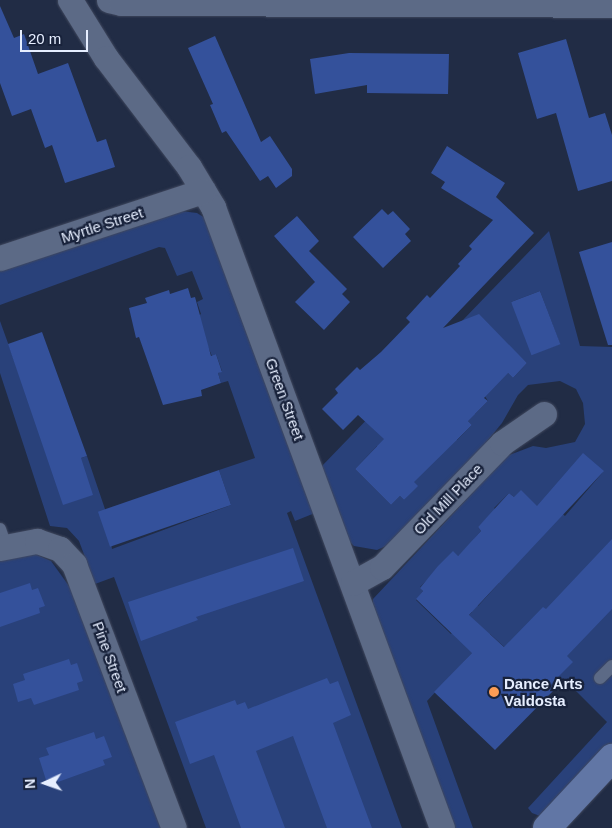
<!DOCTYPE html>
<style>
body{margin:0}
#map{position:relative;width:612px;height:828px;overflow:hidden;background:#212c45;font-family:Helvetica,sans-serif}
div>[style]{position:absolute}
.green>*{inset:0;background:#29417a}
.building>*{inset:0;background:#34519b;transform-origin:0 0}
.roads{filter:drop-shadow(0 0 1px #40485e) drop-shadow(0 0 1px #40485e)}
.lane>*{height:12px;margin:-6px;padding:0 6px;transform-origin:6px;border-radius:6px;background:#5c6a86}
.street>*{height:25px;margin:-12.5px;padding:0 12.5px;transform-origin:12.5px;border-radius:12.5px;background:#5c6a86}
.secondary>*{height:28px;margin:-14px;padding:0 14px;transform-origin:14px;border-radius:14px;background:#6176a5}
.dots>*{width:14px;height:14px;translate:-50% -50%;box-sizing:border-box;border:2px solid #18223b;border-radius:50%}
span{translate:-50% -50%;white-space:nowrap;text-align:center;line-height:1.15;-webkit-text-stroke:4.5px #18223b;paint-order:stroke}
.street-label{font-size:15px;color:#e6eeff}
.poi-label{font-size:15px;color:#e6eeff;font-weight:700}
.left{translate:0 -50%;text-align:left}
.north{position:absolute;left:20px;top:758px;width:50px;height:50px;-webkit-text-stroke:4px #18223b;paint-order:stroke;rotate:267deg;font-size:14px;font-weight:700;line-height:20px;text-align:center;color:#e6eeff}
.north::after{content:'';display:block;margin:auto;width:18px;height:22px;background:#e6eeff;clip-path:polygon(50% 0,100% 100%,50% 72%,0 100%)}
.scale{position:absolute;left:20px;top:30px;width:68px;height:22px;box-sizing:border-box;border:2px solid #e6eeff;border-top:0;padding-left:6px;font-size:15px;line-height:18px;white-space:nowrap;color:#e6eeff;-webkit-text-stroke:4px #18223b;paint-order:stroke}
</style>
<div id="map">
<div class="green">
<i style="clip-path:polygon(181px 211px,197px 213px,208px 220px,315px 513px,295px 521px,291px 511px,287px 513px,402px 828px,206px 828px,114px 577px,95px 584px,79px 541px,67px 528px,50px 526px,0 373px,0 321px,53px 468px,87px 456px,106px 512px,112px 549px,231px 505px,219px 470px,255px 458px,228px 381px,221px 383px,218px 373px,222px 371px,216px 354px,212px 356px,208px 347px,198px 316px,201px 314px,197px 302px,203px 299px,192px 271px,177px 276px,165px 248px,159px 247px,0 305px,0 270px)"></i>
<i style="clip-path:polygon(evenodd,549px 231px,580px 346px,612px 347px,612px 747px,540px 816px,532px 813px,528px 808px,607px 722px,563px 678px,553px 691px,490px 634px,427px 701px,473px 828px,451px 828px,372px 605px,373px 599px,507px 456px,533px 446px,546px 448px,575px 442px,585px 424px,583px 403px,576px 389px,560px 381px,528px 385px,518px 395px,502px 423px,484px 445px,386px 546px,377px 550px,354px 546px,347px 539px,321px 467px,549px 231px,540px 291px,560px 344px,541px 351px,511px 302px,540px 291px,549px 231px,487px 323px,527px 363px,513px 378px,508px 373px,487px 323px,549px 231px,457px 353px,488px 401px,475px 414px,457px 353px,549px 231px,432px 385px,472px 425px,457px 440px,432px 385px,549px 231px,377px 446px,417px 486px,404px 500px,400px 496px,391px 505px,355px 469px,377px 446px,549px 231px,603px 472px,565px 516px,551px 504px,603px 472px,549px 231px,509px 493px,514px 497px,533px 545px,494px 508px,509px 493px,549px 231px,491px 514px,508px 571px,474px 539px,481px 531px,478px 527px,491px 514px,549px 231px,465px 549px,499px 583px,478px 606px,458px 556px,465px 549px,549px 231px,433px 574px,472px 612px,451px 634px,416px 600px,423px 591px,420px 587px,433px 574px)"></i>
<i style="clip-path:polygon(15px 552px,35px 554px,51px 561px,74px 593px,161px 828px,0 828px,0 558px)"></i>
</div>
<div class="building">
<i style="clip-path:polygon(0 6px,14px 38px,24px 34px,38px 74px,68px 63px,97px 142px,106px 139px,115px 167px,65px 183px,52px 145px,45px 148px,31px 109px,12px 116px,0 83px)"></i>
<i style="clip-path:polygon(215px 36px,261px 142px,270px 136px,292px 169px,292px 176px,276px 188px,268px 176px,260px 181px,226px 131px,222px 133px,210px 105px,213px 104px,188px 48px)"></i>
<i style="clip-path:polygon(566px 39px,589px 118px,605px 113px,612px 135px,612px 181px,578px 191px,556px 113px,537px 119px,518px 53px)"></i>
<i style="clip-path:polygon(349px 53px,449px 54px,448px 94px,367px 93px,367px 85px,315px 94px,310px 59px)"></i>
<i style="clip-path:polygon(447px 146px,505px 183px,496px 197px,534px 233px,443px 328px,479px 314px,527px 363px,513px 378px,508px 373px,484px 398px,488px 401px,468px 421px,472px 425px,414px 482px,418px 486px,404px 500px,400px 496px,391px 505px,355px 469px,384px 439px,358px 415px,343px 430px,322px 409px,338px 393px,335px 389px,357px 367px,360px 370px,381px 352px,410px 322px,406px 318px,427px 295px,430px 298px,460px 266px,458px 264px,472px 249px,469px 246px,493px 220px,441px 188px,445px 182px,431px 173px)"></i>
<i style="clip-path:polygon(382px 209px,388px 215px,393px 211px,410px 229px,405px 234px,411px 241px,383px 268px,353px 237px)"></i>
<i style="clip-path:polygon(297px 216px,319px 241px,309px 251px,347px 289px,342px 294px,350px 302px,324px 330px,295px 302px,315px 282px,274px 236px)"></i>
<i style="clip-path:polygon(612px 242px,612px 345px,608px 345px,579px 252px)"></i>
<i style="clip-path:polygon(188px 288px,191px 298px,195px 297px,211px 356px,216px 354px,222px 372px,218px 373px,221px 383px,201px 390px,202px 396px,163px 405px,139px 337px,136px 338px,129px 308px,147px 303px,145px 298px,169px 290px,170px 294px)"></i>
<i style="left:540px;top:291px;width:57px;height:31px;rotate:69deg"></i>
<i style="clip-path:polygon(42px 332px,87px 456px,81px 458px,93px 495px,63px 505px,8px 344px)"></i>
<i style="clip-path:polygon(583px 453px,604px 471px,469px 615px,504px 647px,543px 607px,546px 609px,612px 539px,612px 609px,567px 656px,573px 662px,548px 687px,553px 691px,495px 750px,434px 692px,472px 653px,416px 599px,423px 591px,420px 588px,438px 566px,453px 551px,458px 556px,481px 531px,478px 527px,509px 493px,514px 497px,521px 490px,537px 506px)"></i>
<i style="left:219px;top:470px;width:37px;height:128px;rotate:71deg"></i>
<i style="clip-path:polygon(293px 548px,304px 581px,196px 617px,198px 620px,141px 641px,128px 602px)"></i>
<i style="clip-path:polygon(30px 583px,32px 590px,38px 588px,45px 606px,39px 608px,40px 613px,0 627px,0 593px)"></i>
<i style="clip-path:polygon(69px 659px,71px 665px,77px 663px,83px 681px,77px 683px,79px 690px,34px 705px,31px 698px,18px 702px,13px 684px,25px 680px,23px 674px)"></i>
<i style="clip-path:polygon(327px 678px,330px 684px,338px 681px,351px 715px,333px 723px,372px 828px,327px 828px,293px 736px,256px 751px,285px 828px,241px 828px,214px 755px,190px 764px,175px 722px,235px 700px,237px 705px,245px 702px,248px 709px)"></i>
<i style="clip-path:polygon(94px 732px,96px 739px,104px 736px,112px 757px,103px 760px,105px 765px,58px 782px,56px 777px,46px 780px,39px 758px,49px 755px,46px 748px)"></i>
</div>
<div class="roads">
<div class="lane">
<i style="left:0;top:529px;width:18px;rotate:71deg"></i>
<i style="left:600px;top:678px;width:17px;rotate:-45deg"></i>
</div>
<div class="street">
<i style="left:70px;top:0;width:68px;rotate:58.2deg"></i>
<i style="left:106px;top:58px;width:137px;rotate:52.7deg"></i>
<i style="left:189px;top:167px;width:47px;rotate:59deg"></i>
<i style="left:213px;top:207px;width:662px;rotate:69.76deg"></i>
<i style="left:109px;top:0;width:12px;rotate:14deg"></i>
<i style="left:121px;top:3px;width:491px;rotate:0.2deg"></i>
<i style="left:0;top:258px;width:214px;rotate:-18.3deg"></i>
<i style="left:0;top:548px;width:38px;rotate:-11deg"></i>
<i style="left:37px;top:541px;width:24px;rotate:19deg"></i>
<i style="left:60px;top:549px;width:21px;rotate:47deg"></i>
<i style="left:74px;top:564px;width:282px;rotate:69.3deg"></i>
<i style="left:353px;top:583px;width:33px;rotate:-29deg"></i>
<i style="left:382px;top:567px;width:173px;rotate:-45.9deg"></i>
<i style="left:502px;top:443px;width:51px;rotate:-34.6deg"></i>
</div>
<div class="secondary">
<i style="left:547px;top:828px;width:96px;rotate:-47.1deg"></i>
</div>
</div>
<div class="dots">
<i style="left:494px;top:692px;background:#fd9d55"></i>
</div>
<div class="street-label">
<span style="left:102px;top:225px;rotate:-18deg">Myrtle Street</span>
<span style="left:285px;top:399px;rotate:70deg">Green Street</span>
<span style="left:448px;top:499px;rotate:-46deg">Old Mill Place</span>
<span style="left:110px;top:657px;rotate:70deg">Pine Street</span>
</div>
<div class="poi-label">
<span class="left" style="left:504px;top:692px">Dance Arts<br>Valdosta</span>
</div>
<div class="north">N</div>
<div class="scale">20 m</div>
</div>
